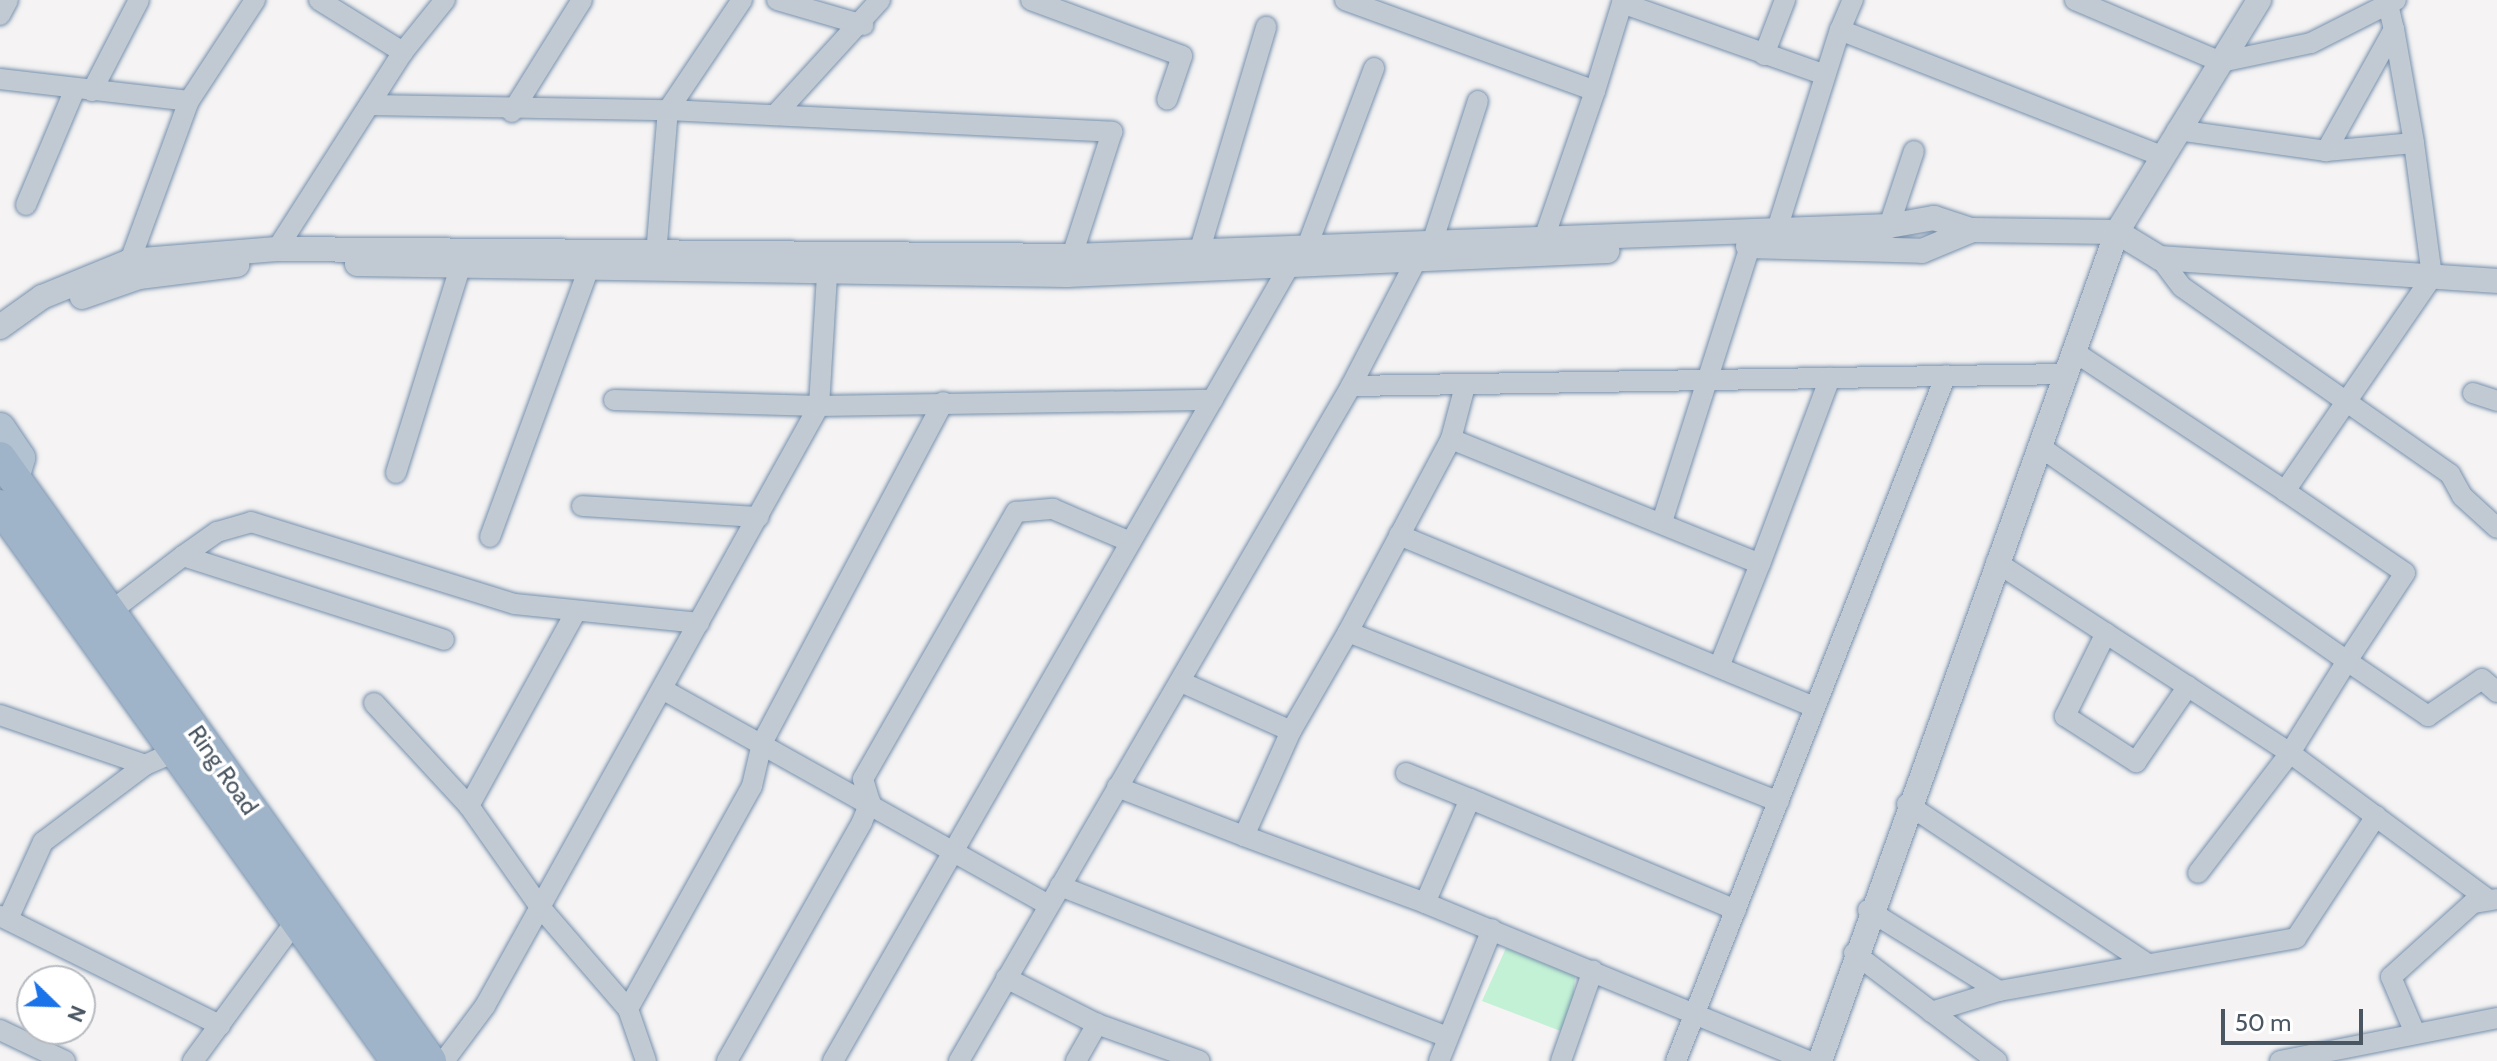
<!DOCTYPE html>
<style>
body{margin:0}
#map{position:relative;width:2497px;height:1061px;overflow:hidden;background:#f5f3f3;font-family:Cabin,sans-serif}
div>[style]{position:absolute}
.green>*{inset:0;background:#c3f1d5}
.roads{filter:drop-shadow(0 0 2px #7690ad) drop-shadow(0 0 2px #7690ad)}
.minor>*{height:20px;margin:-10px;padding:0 10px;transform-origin:10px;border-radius:10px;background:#c1cad2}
.tertiary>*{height:24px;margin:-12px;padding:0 12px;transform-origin:12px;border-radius:12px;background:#c1cad2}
.primary>*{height:30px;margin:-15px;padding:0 15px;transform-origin:15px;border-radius:15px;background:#b3c2d1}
.trunk>*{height:32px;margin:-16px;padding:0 16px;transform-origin:16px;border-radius:16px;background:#9fb4c9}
span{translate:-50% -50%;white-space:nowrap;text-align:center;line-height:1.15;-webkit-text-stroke:7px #fff;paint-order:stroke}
.street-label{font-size:24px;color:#4a5661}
.north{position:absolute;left:16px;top:965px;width:80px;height:80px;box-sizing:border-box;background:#fff;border:2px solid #b7bbc0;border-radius:50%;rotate:113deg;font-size:22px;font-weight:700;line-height:32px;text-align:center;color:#4a5661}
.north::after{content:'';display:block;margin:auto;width:28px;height:36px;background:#1a73e8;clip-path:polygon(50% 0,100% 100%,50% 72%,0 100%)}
.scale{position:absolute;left:2221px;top:1009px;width:142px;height:36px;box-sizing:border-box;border:4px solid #4a5661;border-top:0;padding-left:10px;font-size:24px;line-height:28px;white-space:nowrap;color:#4a5661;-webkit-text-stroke:6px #fff;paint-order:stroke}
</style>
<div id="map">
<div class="green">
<i style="clip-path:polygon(1506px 948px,1575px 976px,1571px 1035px,1482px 1001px)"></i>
</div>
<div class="roads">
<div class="minor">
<i style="left:319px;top:0;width:99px;rotate:31.8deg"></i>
<i style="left:777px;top:0;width:90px;rotate:16.2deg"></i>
<i style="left:1031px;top:0;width:161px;rotate:20.3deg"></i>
<i style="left:1182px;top:56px;width:46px;rotate:108.8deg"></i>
<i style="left:1345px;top:0;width:266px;rotate:20deg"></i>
<i style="left:1595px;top:91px;width:156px;rotate:109.1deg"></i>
<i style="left:2075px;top:0;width:159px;rotate:23deg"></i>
<i style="left:2221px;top:62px;width:92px;rotate:-11.9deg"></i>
<i style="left:2311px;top:43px;width:95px;rotate:-26.8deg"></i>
<i style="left:1622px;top:3px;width:215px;rotate:19.5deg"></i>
<i style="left:2388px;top:4px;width:26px;rotate:77deg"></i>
<i style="left:2394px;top:29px;width:140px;rotate:119.1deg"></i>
<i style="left:2326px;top:151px;width:88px;rotate:-5.2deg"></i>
<i style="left:2414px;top:143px;width:135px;rotate:82.3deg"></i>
<i style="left:2432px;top:277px;width:260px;rotate:124.5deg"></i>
<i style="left:2285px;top:491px;width:145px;rotate:34.3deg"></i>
<i style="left:2405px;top:573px;width:105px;rotate:123.4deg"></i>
<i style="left:2347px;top:661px;width:98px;rotate:34.2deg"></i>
<i style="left:2428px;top:716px;width:65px;rotate:-34.4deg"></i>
<i style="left:2482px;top:679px;width:20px;rotate:41deg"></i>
<i style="left:0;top:15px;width:17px;rotate:-62deg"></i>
<i style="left:2394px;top:29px;width:116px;rotate:80deg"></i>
<i style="left:1840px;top:30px;width:33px;rotate:-67deg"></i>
<i style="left:1764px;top:55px;width:59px;rotate:-69.1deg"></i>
<i style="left:0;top:79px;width:190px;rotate:6.6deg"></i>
<i style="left:92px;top:91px;width:102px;rotate:-62.7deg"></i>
<i style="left:1595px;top:91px;width:95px;rotate:-72.9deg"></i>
<i style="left:370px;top:105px;width:298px;rotate:1deg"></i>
<i style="left:668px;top:110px;width:445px;rotate:2.8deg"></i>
<i style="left:1112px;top:132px;width:130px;rotate:107.9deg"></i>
<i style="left:512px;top:112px;width:132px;rotate:-58deg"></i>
<i style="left:775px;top:115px;width:156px;rotate:-47.6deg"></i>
<i style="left:2177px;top:130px;width:150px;rotate:8deg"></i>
<i style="left:26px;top:205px;width:126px;rotate:-67.1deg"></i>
<i style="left:1889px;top:226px;width:79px;rotate:-71.6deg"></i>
<i style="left:1433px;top:240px;width:146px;rotate:-72.1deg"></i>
<i style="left:1773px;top:242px;width:222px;rotate:-72.5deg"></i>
<i style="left:1840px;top:30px;width:346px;rotate:21.4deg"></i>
<i style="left:1308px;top:244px;width:188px;rotate:-69.4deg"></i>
<i style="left:277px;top:249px;width:234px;rotate:-57.4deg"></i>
<i style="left:403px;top:52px;width:67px;rotate:-51.1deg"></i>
<i style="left:1200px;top:249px;width:232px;rotate:-73.4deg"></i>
<i style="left:656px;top:255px;width:145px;rotate:-85.3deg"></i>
<i style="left:668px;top:110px;width:133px;rotate:-56.1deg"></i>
<i style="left:2160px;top:258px;width:36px;rotate:53deg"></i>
<i style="left:2182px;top:287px;width:327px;rotate:34.9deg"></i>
<i style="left:2450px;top:474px;width:25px;rotate:61deg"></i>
<i style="left:2462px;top:496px;width:47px;rotate:42.4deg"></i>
<i style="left:130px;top:261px;width:171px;rotate:-69.8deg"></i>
<i style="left:189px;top:101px;width:121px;rotate:-56.8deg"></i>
<i style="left:2073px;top:351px;width:254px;rotate:33.4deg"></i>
<i style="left:1351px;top:386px;width:714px;rotate:-0.96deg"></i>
<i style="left:1465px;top:386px;width:55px;rotate:104.8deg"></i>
<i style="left:1451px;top:439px;width:219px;rotate:118.1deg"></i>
<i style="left:1348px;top:632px;width:463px;rotate:21.5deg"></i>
<i style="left:2473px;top:393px;width:25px;rotate:18deg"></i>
<i style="left:614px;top:400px;width:205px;rotate:1.7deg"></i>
<i style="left:819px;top:406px;width:394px;rotate:-0.9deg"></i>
<i style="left:1451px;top:439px;width:333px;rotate:22deg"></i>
<i style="left:1760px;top:564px;width:199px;rotate:-69.4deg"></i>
<i style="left:2039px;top:446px;width:376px;rotate:34.9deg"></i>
<i style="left:2347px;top:661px;width:108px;rotate:121.8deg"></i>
<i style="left:2290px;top:753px;width:151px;rotate:127.5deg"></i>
<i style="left:396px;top:473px;width:216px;rotate:-72.7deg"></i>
<i style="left:582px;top:506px;width:177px;rotate:3.6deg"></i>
<i style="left:1662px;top:522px;width:302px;rotate:-72.3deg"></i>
<i style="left:1399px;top:535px;width:450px;rotate:22.5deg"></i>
<i style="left:490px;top:537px;width:284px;rotate:-69.8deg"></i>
<i style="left:183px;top:556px;width:42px;rotate:-35.2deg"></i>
<i style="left:217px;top:532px;width:35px;rotate:-16deg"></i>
<i style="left:251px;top:522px;width:276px;rotate:17.3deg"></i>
<i style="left:515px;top:604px;width:185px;rotate:5.9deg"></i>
<i style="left:1996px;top:562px;width:351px;rotate:33deg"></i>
<i style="left:2290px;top:753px;width:247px;rotate:36.5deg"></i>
<i style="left:110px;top:612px;width:92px;rotate:-37.5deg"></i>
<i style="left:183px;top:556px;width:274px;rotate:17.8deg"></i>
<i style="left:2106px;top:633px;width:93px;rotate:116.3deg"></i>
<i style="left:2065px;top:716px;width:85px;rotate:32.9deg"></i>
<i style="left:2136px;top:762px;width:92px;rotate:-55.6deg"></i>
<i style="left:1719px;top:667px;width:111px;rotate:-68.3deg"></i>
<i style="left:662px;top:689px;width:443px;rotate:29.2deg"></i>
<i style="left:374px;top:703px;width:140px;rotate:47.3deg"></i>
<i style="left:469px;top:806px;width:123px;rotate:54.9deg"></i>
<i style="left:540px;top:907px;width:135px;rotate:49.2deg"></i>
<i style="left:628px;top:1009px;width:255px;rotate:-60.9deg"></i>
<i style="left:752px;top:786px;width:44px;rotate:-76.9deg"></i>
<i style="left:762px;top:743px;width:386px;rotate:-62deg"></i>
<i style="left:0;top:715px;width:153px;rotate:19deg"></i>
<i style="left:145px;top:765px;width:43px;rotate:-23.6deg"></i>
<i style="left:1291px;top:731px;width:114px;rotate:-60.1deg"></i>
<i style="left:1406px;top:773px;width:69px;rotate:22.1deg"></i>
<i style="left:1117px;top:787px;width:136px;rotate:21.1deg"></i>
<i style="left:1244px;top:836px;width:115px;rotate:-65.9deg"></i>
<i style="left:1291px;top:731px;width:120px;rotate:-156deg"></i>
<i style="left:1907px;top:804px;width:287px;rotate:33.6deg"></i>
<i style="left:469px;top:806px;width:220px;rotate:-61.2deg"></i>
<i style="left:1244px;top:836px;width:193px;rotate:20.3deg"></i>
<i style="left:1060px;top:886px;width:416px;rotate:21.3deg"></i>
<i style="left:1736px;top:910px;width:288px;rotate:-157.3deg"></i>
<i style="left:1470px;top:799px;width:113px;rotate:113.4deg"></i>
<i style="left:1425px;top:903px;width:414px;rotate:22.4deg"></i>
<i style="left:1868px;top:910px;width:154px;rotate:31.7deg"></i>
<i style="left:1999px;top:991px;width:302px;rotate:-10.1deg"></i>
<i style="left:2296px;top:938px;width:146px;rotate:-56.7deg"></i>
<i style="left:0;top:916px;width:246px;rotate:26.4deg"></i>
<i style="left:8px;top:919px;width:85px;rotate:-65.6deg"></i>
<i style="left:43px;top:842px;width:128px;rotate:-37deg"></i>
<i style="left:1854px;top:953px;width:179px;rotate:37.1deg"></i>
<i style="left:1006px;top:978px;width:102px;rotate:26.8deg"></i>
<i style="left:628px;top:1009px;width:55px;rotate:70.9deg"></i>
<i style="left:1931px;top:1012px;width:71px;rotate:-17.2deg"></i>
<i style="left:0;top:1030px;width:72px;rotate:25.5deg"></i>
<i style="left:2415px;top:1033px;width:61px;rotate:-113.2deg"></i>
<i style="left:2391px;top:977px;width:110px;rotate:-42.1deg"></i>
<i style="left:2473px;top:903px;width:24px;rotate:-9deg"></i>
<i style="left:193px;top:1061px;width:174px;rotate:-53.7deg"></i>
<i style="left:444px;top:1061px;width:69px;rotate:-53.3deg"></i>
<i style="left:485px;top:1006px;width:687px;rotate:-60.9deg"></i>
<i style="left:819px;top:406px;width:132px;rotate:-86.5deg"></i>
<i style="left:727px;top:1061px;width:274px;rotate:-60.5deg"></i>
<i style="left:862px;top:822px;width:22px;rotate:-68deg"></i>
<i style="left:870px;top:802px;width:24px;rotate:-107deg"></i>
<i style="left:863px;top:779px;width:308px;rotate:-60.2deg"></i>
<i style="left:1016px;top:512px;width:37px;rotate:-5deg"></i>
<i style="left:1053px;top:509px;width:82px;rotate:23.1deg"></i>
<i style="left:833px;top:1061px;width:920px;rotate:-60.15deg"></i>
<i style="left:959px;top:1061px;width:781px;rotate:-59.85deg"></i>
<i style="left:1351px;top:386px;width:145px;rotate:-62.6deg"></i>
<i style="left:1076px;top:1061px;width:43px;rotate:-60.4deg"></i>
<i style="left:1097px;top:1024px;width:109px;rotate:19.8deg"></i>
<i style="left:1439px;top:1061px;width:142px;rotate:-68.1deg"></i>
<i style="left:1561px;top:1061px;width:96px;rotate:-70.6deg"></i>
<i style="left:1676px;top:1061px;width:737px;rotate:-68.52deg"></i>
<i style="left:2280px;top:1061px;width:221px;rotate:-11.2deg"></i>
</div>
<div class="tertiary">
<i style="left:1748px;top:246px;width:174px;rotate:1.6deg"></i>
<i style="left:1922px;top:251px;width:54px;rotate:-22.8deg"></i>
<i style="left:357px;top:264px;width:710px;rotate:0.89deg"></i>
<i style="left:1067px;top:275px;width:541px;rotate:-2.54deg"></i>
<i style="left:82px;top:297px;width:60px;rotate:-19.3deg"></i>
<i style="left:139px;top:277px;width:99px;rotate:-7deg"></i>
<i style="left:0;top:327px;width:52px;rotate:-35.5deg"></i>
<i style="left:42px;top:297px;width:95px;rotate:-22.2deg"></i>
<i style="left:130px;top:261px;width:147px;rotate:-4.7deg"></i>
<i style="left:277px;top:249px;width:795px;rotate:0.5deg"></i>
<i style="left:1072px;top:256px;width:818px;rotate:-2.1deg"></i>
<i style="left:1889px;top:226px;width:46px;rotate:-10.1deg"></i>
<i style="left:1934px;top:218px;width:40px;rotate:18deg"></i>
<i style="left:1972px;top:230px;width:145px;rotate:0.8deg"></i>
<i style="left:2117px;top:232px;width:50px;rotate:31.2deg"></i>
<i style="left:2160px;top:258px;width:338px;rotate:3.9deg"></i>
<i style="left:1820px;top:1061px;width:881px;rotate:-70.29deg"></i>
<i style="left:2117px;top:232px;width:272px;rotate:-58.5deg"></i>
</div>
<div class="primary">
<i style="left:0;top:428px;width:36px;rotate:56deg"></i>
<i style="left:20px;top:458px;width:22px;rotate:106deg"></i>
</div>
<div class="trunk">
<i style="left:0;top:458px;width:741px;rotate:54.51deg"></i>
<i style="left:0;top:506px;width:682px;rotate:54.42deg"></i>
</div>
</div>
<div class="street-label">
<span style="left:223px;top:770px;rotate:55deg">Ring Road</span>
</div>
<div class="north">N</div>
<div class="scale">50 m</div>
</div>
